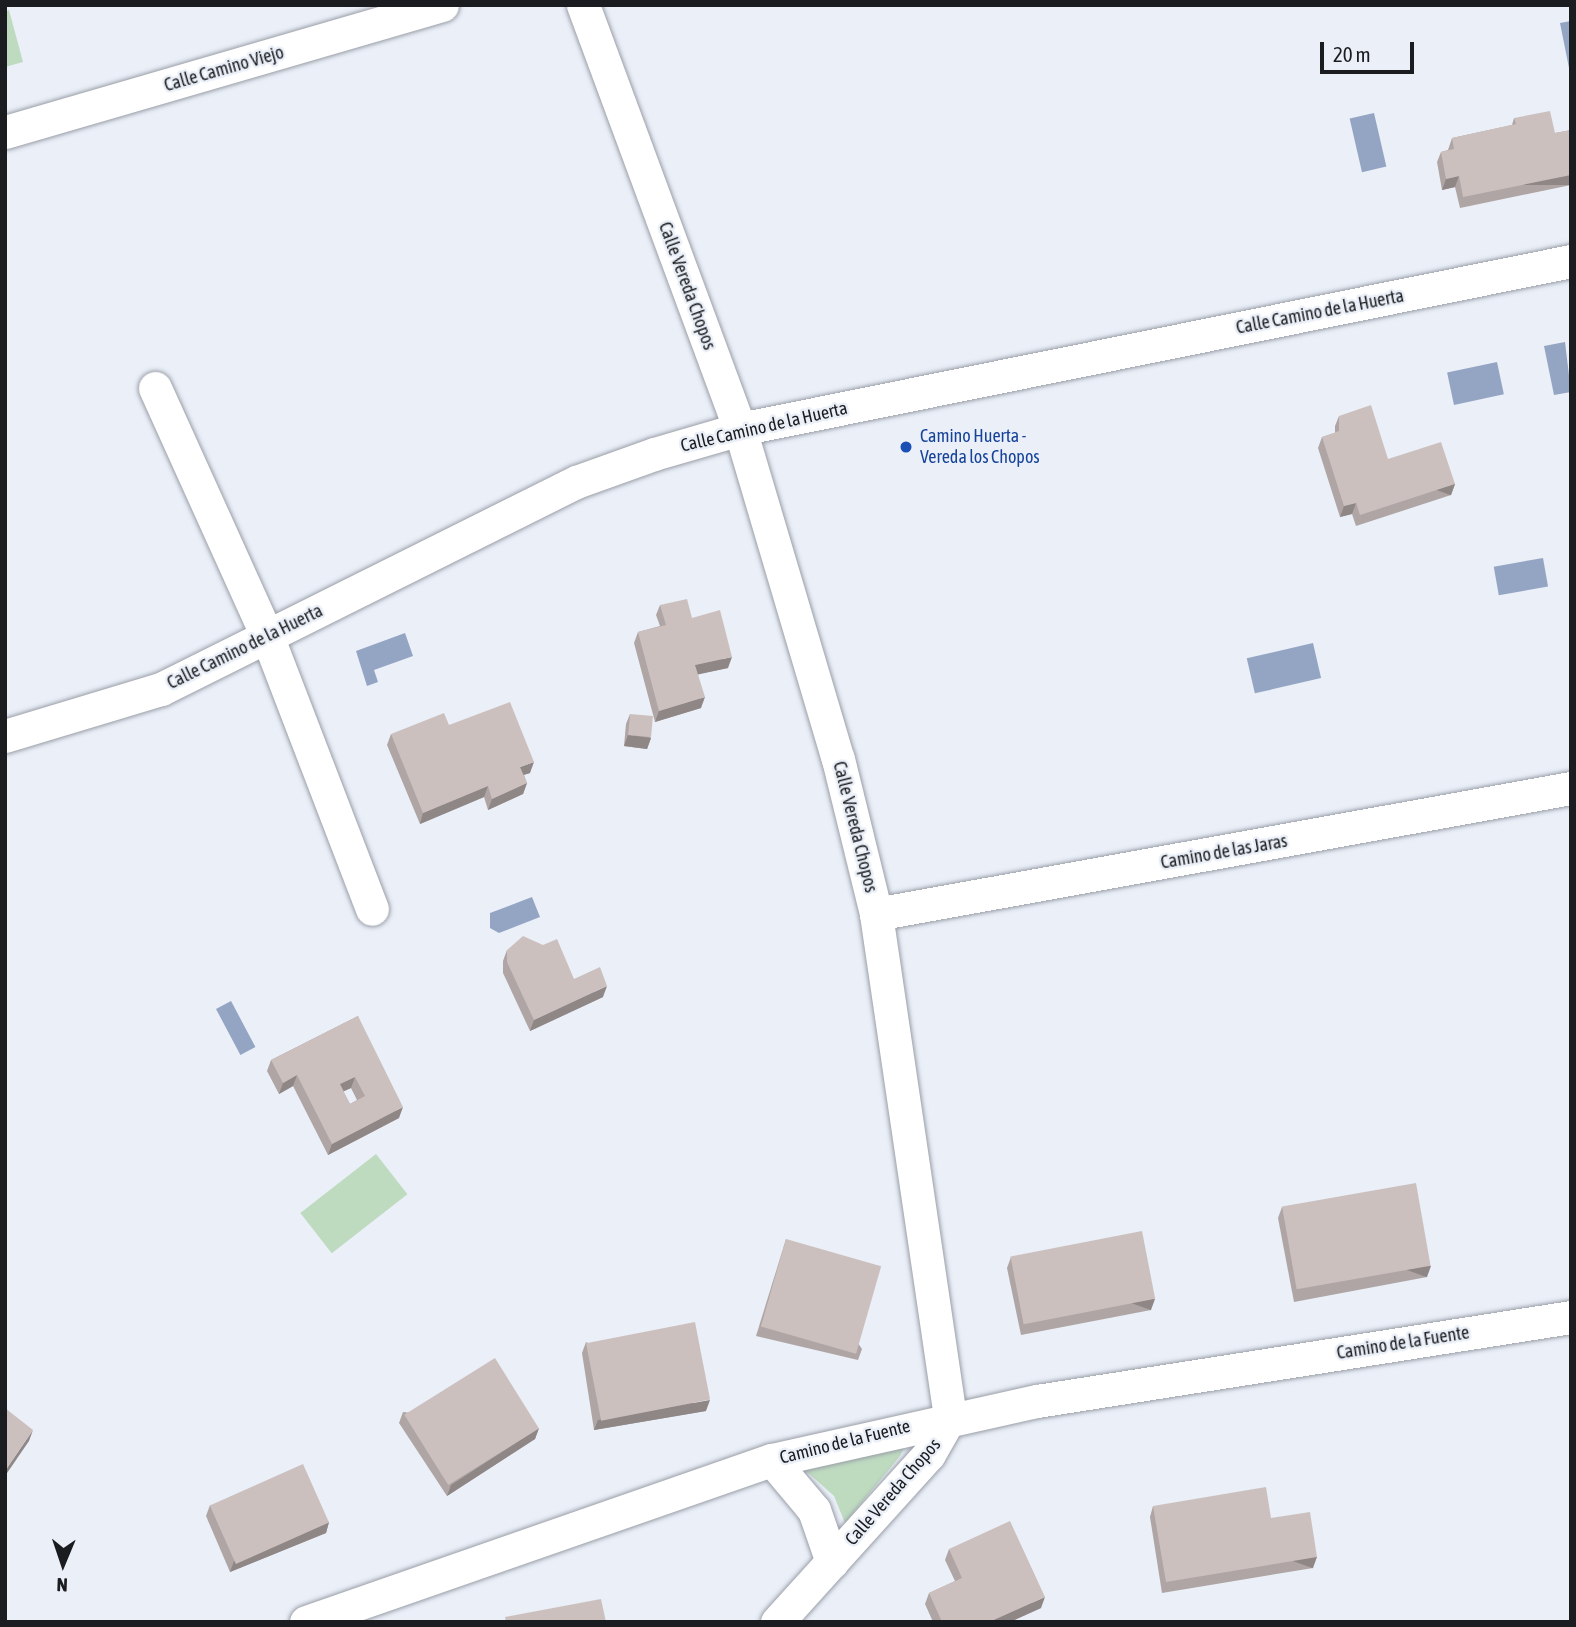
<!DOCTYPE html>
<style>
body{margin:0}
#map{position:relative;width:1576px;height:1627px;overflow:hidden;background:#eaeff8;font-family:"Asap Condensed",sans-serif}
div>[style]{position:absolute}
.green>*{inset:0;background:#bedbc0;transform-origin:0 0}
.water>*{inset:0;background:#94a5c3;transform-origin:0 0}
.roads{filter:drop-shadow(0 0 2px #9a9ea7) drop-shadow(0 0 2px #9a9ea7)}
.street>*{height:33px;margin:-16.5px;padding:0 16.5px;transform-origin:16.5px;border-radius:16.5px;background:#fff}
.wall>*{inset:0;background:#afa5a4}
.shaded-wall>*{inset:0;background:#8f8686;transform-origin:0 0}
.building>*{inset:0;background:#ccc0bf;transform-origin:0 0}
.dots>*{width:19px;height:19px;translate:-50% -50%;box-sizing:border-box;border:4px solid #eaeff8;border-radius:50%}
span{translate:-50% -50%;white-space:nowrap;text-align:center;line-height:1.15;-webkit-text-stroke:5px #eaeff8;paint-order:stroke}
.street-label{font-size:18px;color:#1a1c1f}
.transit-label{font-size:18px;color:#164399}
.left{translate:0 -50%;text-align:left}
.frame{position:absolute;inset:0;border:7px solid #1a1c1f;pointer-events:none}
.north{position:absolute;left:28px;top:1529px;width:70px;height:70px;-webkit-text-stroke:5px #eaeff8;paint-order:stroke;rotate:182deg;font-size:19px;font-weight:700;line-height:28px;text-align:center;color:#1a1c1f}
.north::after{content:'';display:block;margin:auto;width:24px;height:32px;background:#1a1c1f;clip-path:polygon(50% 0,100% 100%,50% 72%,0 100%)}
.scale{position:absolute;left:1320px;top:42px;width:94px;height:32px;box-sizing:border-box;border:4px solid #1a1c1f;border-top:0;padding-left:9px;font-size:21px;line-height:24px;white-space:nowrap;color:#1a1c1f;-webkit-text-stroke:5px #eaeff8;paint-order:stroke}
</style>
<div id="map">
<div class="green">
<i style="clip-path:polygon(9px 10px,23px 62px,5px 67px,5px 12px)"></i>
<i style="left:376px;top:1154px;width:51px;height:96px;rotate:52deg"></i>
<i style="clip-path:polygon(908px 1441px,900px 1456px,845px 1523px,834px 1496px,805px 1470px)"></i>
</div>
<div class="water">
<i style="clip-path:polygon(1571px 21px,1571px 78px,1560px 23px)"></i>
<i style="left:1374px;top:113px;width:55px;height:25px;rotate:77deg"></i>
<i style="clip-path:polygon(1565px 342px,1571px 392px,1554px 395px,1544px 346px)"></i>
<i style="left:1497px;top:362px;width:33px;height:51px;rotate:78deg"></i>
<i style="left:1543px;top:558px;width:29px;height:50px;rotate:80deg"></i>
<i style="clip-path:polygon(405px 633px,413px 656px,374px 670px,378px 682px,367px 686px,356px 651px)"></i>
<i style="left:1313px;top:643px;width:36px;height:68px;rotate:77deg"></i>
<i style="clip-path:polygon(532px 897px,540px 917px,499px 933px,490px 928px,490px 913px)"></i>
<i style="left:231px;top:1001px;width:52px;height:17px;rotate:62deg"></i>
</div>
<div class="roads">
<div class="street">
<i style="left:583px;top:5px;width:452px;rotate:69.7deg"></i>
<i style="left:740px;top:429px;width:344px;rotate:73.5deg"></i>
<i style="left:838px;top:759px;width:160px;rotate:76.2deg"></i>
<i style="left:876px;top:914px;width:508px;rotate:81.63deg"></i>
<i style="left:950px;top:1417px;width:43px;rotate:119.6deg"></i>
<i style="left:929px;top:1454px;width:227px;rotate:132.1deg"></i>
<i style="left:5px;top:132px;width:455px;rotate:-16.2deg"></i>
<i style="left:155px;top:388px;width:274px;rotate:65.7deg"></i>
<i style="left:268px;top:638px;width:290px;rotate:69deg"></i>
<i style="left:5px;top:736px;width:163px;rotate:-16.8deg"></i>
<i style="left:161px;top:689px;width:464px;rotate:-26.5deg"></i>
<i style="left:576px;top:482px;width:83px;rotate:-19.7deg"></i>
<i style="left:654px;top:454px;width:90px;rotate:-16.2deg"></i>
<i style="left:740px;top:429px;width:848px;rotate:-11.43deg"></i>
<i style="left:876px;top:914px;width:706px;rotate:-10.28deg"></i>
<i style="left:772px;top:1460px;width:65px;rotate:50deg"></i>
<i style="left:814px;top:1510px;width:55px;rotate:70.9deg"></i>
<i style="left:306px;top:1622px;width:493px;rotate:-19.2deg"></i>
<i style="left:772px;top:1460px;width:271px;rotate:-12.6deg"></i>
<i style="left:1037px;top:1401px;width:541px;rotate:-8.94deg"></i>
</div>
</div>
<div class="wall">
<i style="clip-path:polygon(1514px 118px,1555px 133px,1571px 130px,1571px 185px,1460px 208px,1455px 187px,1442px 190px,1437px 162px,1441px 152px,1448px 150px,1452px 138px,1512px 125px)"></i>
<i style="clip-path:polygon(1339px 416px,1388px 459px,1455px 484px,1451px 495px,1356px 526px,1352px 514px,1340px 517px,1318px 448px,1322px 437px,1335px 433px,1335px 426px)"></i>
<i style="clip-path:polygon(660px 605px,692px 618px,728px 668px,698px 674px,701px 708px,655px 722px,634px 643px,638px 632px,660px 626px,656px 615px)"></i>
<i style="clip-path:polygon(630px 714px,651px 738px,647px 749px,624px 746px,626px 724px)"></i>
<i style="clip-path:polygon(391px 734px,530px 773px,524px 775px,527px 783px,523px 794px,488px 810px,484px 797px,420px 824px,387px 745px)"></i>
<i style="clip-path:polygon(507px 950px,574px 979px,603px 997px,530px 1031px,503px 973px,503px 961px)"></i>
<i style="clip-path:polygon(evenodd,358px 1016px,399px 1118px,328px 1155px,293px 1086px,279px 1094px,267px 1071px,271px 1060px,358px 1016px,351px 1088px,357px 1100px,350px 1104px,343px 1091px,351px 1088px)"></i>
<i style="clip-path:polygon(1282px 1207px,1427px 1277px,1294px 1302px,1278px 1218px)"></i>
<i style="clip-path:polygon(786px 1239px,862px 1349px,858px 1360px,756px 1336px)"></i>
<i style="clip-path:polygon(1011px 1257px,1151px 1310px,1021px 1335px,1007px 1268px)"></i>
<i style="clip-path:polygon(586px 1342px,706px 1411px,594px 1430px,582px 1353px)"></i>
<i style="clip-path:polygon(403px 1412px,539px 1428px,535px 1439px,447px 1496px,399px 1423px)"></i>
<i style="clip-path:polygon(210px 1505px,329px 1522px,326px 1533px,230px 1572px,206px 1516px)"></i>
<i style="clip-path:polygon(1153px 1506px,1271px 1518px,1313px 1568px,1162px 1593px,1150px 1517px)"></i>
<i style="clip-path:polygon(949px 1549px,1041px 1608px,1010px 1622px,933px 1622px,925px 1604px,929px 1593px,955px 1581px,945px 1560px)"></i>
</div>
<div class="shaded-wall">
<i style="left:1571px;top:175px;width:10px;height:110px;rotate:90deg"></i>
<i style="clip-path:polygon(1459px 176px,1455px 187px,1442px 190px,1446px 179px)"></i>
<i style="left:1455px;top:484px;width:12px;height:100px;rotate:110deg"></i>
<i style="clip-path:polygon(1356px 503px,1352px 514px,1340px 517px,1344px 506px)"></i>
<i style="clip-path:polygon(732px 657px,728px 668px,691px 676px,695px 665px)"></i>
<i style="clip-path:polygon(705px 697px,701px 708px,655px 722px,659px 711px)"></i>
<i style="clip-path:polygon(628px 735px,651px 738px,647px 749px,624px 746px)"></i>
<i style="clip-path:polygon(534px 762px,530px 773px,516px 777px,520px 767px)"></i>
<i style="clip-path:polygon(527px 783px,523px 794px,488px 810px,492px 799px)"></i>
<i style="clip-path:polygon(488px 786px,484px 797px,420px 824px,423px 813px)"></i>
<i style="clip-path:polygon(607px 986px,603px 997px,530px 1031px,534px 1020px)"></i>
<i style="clip-path:polygon(297px 1075px,293px 1086px,279px 1094px,283px 1083px)"></i>
<i style="clip-path:polygon(355px 1077px,351px 1088px,336px 1095px,340px 1084px)"></i>
<i style="clip-path:polygon(403px 1107px,399px 1118px,328px 1155px,332px 1144px)"></i>
<i style="left:1431px;top:1266px;width:12px;height:135px;rotate:110deg"></i>
<i style="left:1155px;top:1299px;width:12px;height:132px;rotate:110deg"></i>
<i style="clip-path:polygon(710px 1400px,706px 1411px,594px 1430px,598px 1420px)"></i>
<i style="clip-path:polygon(539px 1428px,535px 1439px,447px 1496px,451px 1485px)"></i>
<i style="clip-path:polygon(33px 1430px,29px 1441px,5px 1476px,5px 1471px)"></i>
<i style="clip-path:polygon(329px 1522px,326px 1533px,230px 1572px,234px 1561px)"></i>
<i style="left:1317px;top:1557px;width:12px;height:153px;rotate:110deg"></i>
<i style="clip-path:polygon(1045px 1597px,1041px 1608px,1010px 1622px,989px 1622px)"></i>
</div>
<div class="building">
<i style="clip-path:polygon(1550px 111px,1555px 133px,1571px 130px,1571px 175px,1463px 197px,1459px 176px,1446px 179px,1441px 152px,1454px 149px,1452px 138px,1516px 124px,1514px 118px)"></i>
<i style="clip-path:polygon(1371px 405px,1388px 459px,1441px 442px,1455px 484px,1360px 515px,1356px 503px,1344px 506px,1322px 437px,1339px 431px,1339px 416px)"></i>
<i style="clip-path:polygon(687px 599px,692px 618px,720px 610px,732px 657px,695px 665px,705px 697px,659px 711px,638px 632px,666px 625px,660px 605px)"></i>
<i style="clip-path:polygon(510px 702px,534px 762px,520px 767px,527px 783px,492px 799px,488px 786px,423px 813px,391px 734px,444px 713px,449px 725px)"></i>
<i style="left:630px;top:714px;width:23px;height:21px;rotate:5deg"></i>
<i style="clip-path:polygon(523px 936px,543px 945px,557px 939px,574px 979px,600px 967px,607px 986px,534px 1020px,507px 962px,507px 950px)"></i>
<i style="clip-path:polygon(evenodd,358px 1016px,403px 1107px,332px 1144px,297px 1075px,283px 1083px,271px 1060px,358px 1016px,355px 1077px,365px 1096px,350px 1104px,340px 1084px,355px 1077px)"></i>
<i style="left:1416px;top:1183px;width:84px;height:136px;rotate:80deg"></i>
<i style="left:1142px;top:1231px;width:69px;height:134px;rotate:79deg"></i>
<i style="left:786px;top:1239px;width:99px;height:91px;rotate:16deg"></i>
<i style="left:695px;top:1322px;width:79px;height:111px;rotate:79deg"></i>
<i style="left:495px;top:1358px;width:83px;height:107px;rotate:58deg"></i>
<i style="clip-path:polygon(5px 1408px,33px 1430px,5px 1471px)"></i>
<i style="left:303px;top:1464px;width:64px;height:102px;rotate:66deg"></i>
<i style="clip-path:polygon(1266px 1487px,1271px 1518px,1310px 1512px,1317px 1557px,1166px 1582px,1153px 1506px)"></i>
<i style="clip-path:polygon(1010px 1521px,1045px 1597px,989px 1622px,942px 1622px,929px 1593px,962px 1578px,949px 1549px)"></i>
<i style="clip-path:polygon(601px 1599px,606px 1622px,506px 1622px,505px 1617px)"></i>
</div>
<div class="dots">
<i style="left:906px;top:447px;background:#1a4fb4"></i>
</div>
<div class="street-label">
<span style="left:224px;top:69px;rotate:-16deg">Calle Camino Viejo</span>
<span style="left:687px;top:286px;rotate:70deg">Calle Vereda Chopos</span>
<span style="left:1320px;top:312px;rotate:-11deg">Calle Camino de la Huerta</span>
<span style="left:764px;top:427px;rotate:-13deg">Calle Camino de la Huerta</span>
<span style="left:245px;top:647px;rotate:-26deg">Calle Camino de la Huerta</span>
<span style="left:855px;top:827px;rotate:76deg">Calle Vereda Chopos</span>
<span style="left:1224px;top:852px;rotate:-10deg">Camino de las Jaras</span>
<span style="left:1403px;top:1343px;rotate:-9deg">Camino de la Fuente</span>
<span style="left:845px;top:1442px;rotate:-14deg">Camino de la Fuente</span>
<span style="left:893px;top:1492px;rotate:-49deg">Calle Vereda Chopos</span>
</div>
<div class="transit-label">
<span class="left" style="left:920px;top:447px">Camino Huerta -<br>Vereda los Chopos</span>
</div>
<div class="frame"></div>
<div class="north">N</div>
<div class="scale">20 m</div>
</div>
